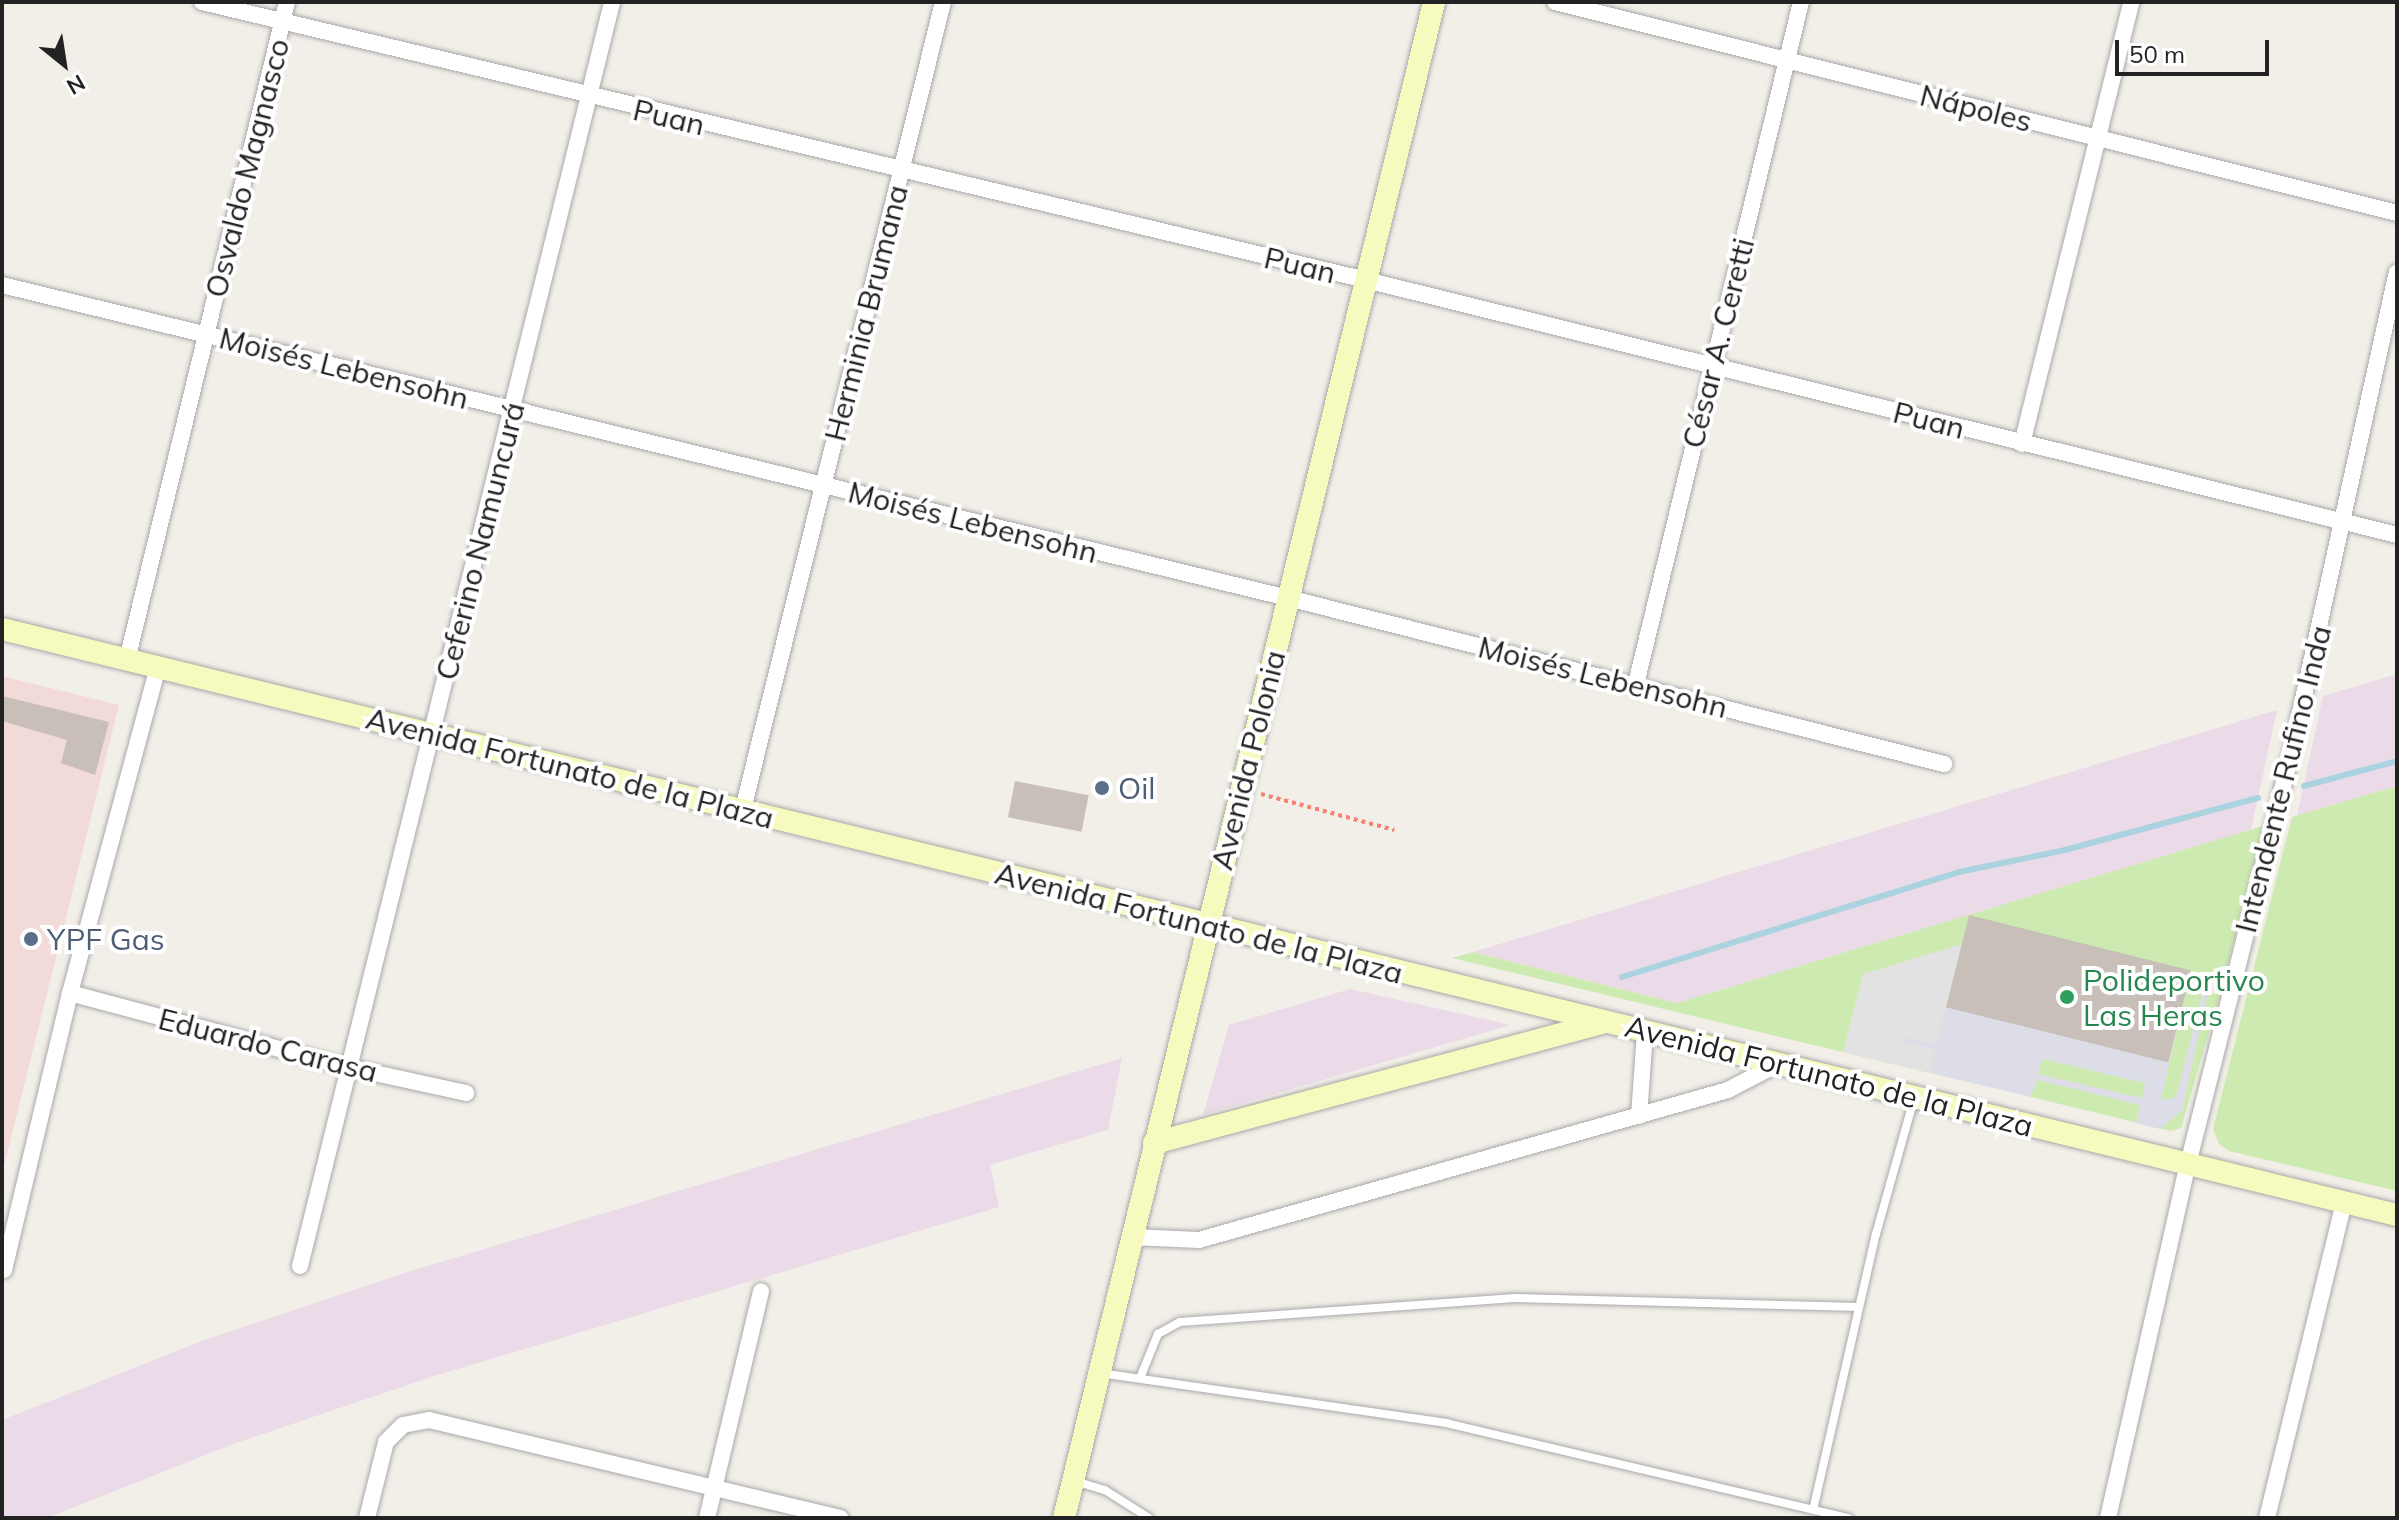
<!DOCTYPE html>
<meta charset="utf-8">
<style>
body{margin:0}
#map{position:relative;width:2399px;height:1520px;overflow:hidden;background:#f2efe9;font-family:Mulish,sans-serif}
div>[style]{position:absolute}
.commercial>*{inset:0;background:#f2dad9}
.industrial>*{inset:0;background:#ebdbe8}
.grass>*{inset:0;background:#cdebb0}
.parking>*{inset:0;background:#e2e2e2}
.plaza>*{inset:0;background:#dddde8}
.stream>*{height:6px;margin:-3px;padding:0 3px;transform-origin:3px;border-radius:3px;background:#aad3df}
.building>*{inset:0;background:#c7bfb8;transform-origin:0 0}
.path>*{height:4px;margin-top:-2px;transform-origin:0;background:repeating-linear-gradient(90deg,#fa8072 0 4px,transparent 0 8px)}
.roads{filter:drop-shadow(0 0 2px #a9a9a9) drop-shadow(0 0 2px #a9a9a9)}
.lane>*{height:8px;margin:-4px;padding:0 4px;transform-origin:4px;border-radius:4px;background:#fff}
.street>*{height:16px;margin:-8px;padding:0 8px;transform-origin:8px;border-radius:8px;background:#fff}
.secondary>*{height:22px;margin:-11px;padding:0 11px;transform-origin:11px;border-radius:11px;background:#f7fabf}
.dots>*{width:22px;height:22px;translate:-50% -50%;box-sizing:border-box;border:4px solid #fff;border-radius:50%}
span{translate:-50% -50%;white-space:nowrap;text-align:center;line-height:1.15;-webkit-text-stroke:8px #fff;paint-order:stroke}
.street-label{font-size:30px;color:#222}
.service-label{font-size:30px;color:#4e5e75}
.left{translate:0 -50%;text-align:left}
.leisure-label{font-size:30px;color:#27864d}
.frame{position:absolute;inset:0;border:4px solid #222;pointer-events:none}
.north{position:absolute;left:24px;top:24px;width:80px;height:80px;-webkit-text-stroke:6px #fff;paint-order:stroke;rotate:150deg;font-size:22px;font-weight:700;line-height:32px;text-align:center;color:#222}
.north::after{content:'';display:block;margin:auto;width:28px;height:36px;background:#222;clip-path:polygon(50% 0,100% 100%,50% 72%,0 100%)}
.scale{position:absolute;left:2115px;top:40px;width:154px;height:36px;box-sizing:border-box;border:4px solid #222;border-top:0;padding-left:10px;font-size:24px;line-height:28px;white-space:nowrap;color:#222;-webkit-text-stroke:6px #fff;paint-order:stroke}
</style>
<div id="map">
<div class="commercial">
<i style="clip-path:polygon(2px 676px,119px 705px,2px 1174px)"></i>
</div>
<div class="industrial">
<i style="clip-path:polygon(2397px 674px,2397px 786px,2297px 816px,2323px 696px)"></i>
<i style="clip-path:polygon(2277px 710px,2251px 830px,1677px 1003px,1473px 952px)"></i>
<i style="clip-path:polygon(1350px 989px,1511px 1025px,1203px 1115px,1229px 1025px)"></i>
<i style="clip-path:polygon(1122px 1058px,1108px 1130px,990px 1165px,999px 1207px,431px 1377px,236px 1443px,47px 1518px,2px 1518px,2px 1420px,202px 1341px,401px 1274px)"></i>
</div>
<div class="grass">
<i style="clip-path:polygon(2397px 786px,2397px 1191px,2229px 1151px,2219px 1144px,2213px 1129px,2292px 817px)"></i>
<i style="clip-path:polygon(2263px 826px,2224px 979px,1969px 916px,1937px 1044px,1902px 1036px,1900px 1041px,1930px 1073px,1452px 958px,1473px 952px,1677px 1003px)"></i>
<i style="clip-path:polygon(2187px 987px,2220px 995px,2181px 1128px,2171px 1131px,2031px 1097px,2042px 1058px,2162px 1087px)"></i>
</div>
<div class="parking">
<i style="clip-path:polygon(1962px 944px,1937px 1044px,1902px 1036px,1900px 1041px,1936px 1050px,1930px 1073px,1843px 1052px,1863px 974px)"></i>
</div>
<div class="plaza">
<i style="clip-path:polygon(evenodd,2187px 987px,2161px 1100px,2176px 1097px,2203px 991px,2208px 992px,2182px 1111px,2160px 1129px,2136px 1123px,2140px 1105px,2037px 1080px,2031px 1097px,1930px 1073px,1935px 1050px,1900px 1042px,1902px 1036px,1937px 1044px,1946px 1007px,2187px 987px,2042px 1059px,2145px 1083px,2142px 1098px,2038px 1074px,2042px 1059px)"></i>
</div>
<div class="stream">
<i style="left:2304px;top:786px;width:96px;rotate:-15deg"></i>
<i style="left:1622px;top:977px;width:353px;rotate:-17.3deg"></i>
<i style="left:1959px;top:872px;width:108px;rotate:-11.7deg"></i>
<i style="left:2065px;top:850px;width:200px;rotate:-15.1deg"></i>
</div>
<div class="building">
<i style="clip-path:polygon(2px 696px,109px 722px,95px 775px,61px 763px,67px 740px,2px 721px)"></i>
<i style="left:1015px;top:781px;width:75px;height:37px;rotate:11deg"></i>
<i style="left:1969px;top:915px;width:229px;height:95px;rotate:14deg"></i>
</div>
<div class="path">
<i style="left:1261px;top:794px;width:138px;rotate:15.1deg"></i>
</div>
<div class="roads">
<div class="lane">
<i style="left:1100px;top:1373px;width:350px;rotate:8.2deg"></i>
<i style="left:1446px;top:1423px;width:414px;rotate:13.3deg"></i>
<i style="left:1140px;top:1378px;width:48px;rotate:-67.8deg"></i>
<i style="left:1158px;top:1334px;width:25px;rotate:-29deg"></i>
<i style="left:1180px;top:1322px;width:336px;rotate:-4.1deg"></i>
<i style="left:1515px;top:1298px;width:344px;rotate:1.5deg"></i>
<i style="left:1075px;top:1481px;width:31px;rotate:17deg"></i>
<i style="left:1105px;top:1490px;width:52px;rotate:32.5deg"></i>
<i style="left:1814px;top:1506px;width:279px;rotate:-77.2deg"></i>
<i style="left:1876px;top:1234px;width:140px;rotate:-74.3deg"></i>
</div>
<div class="street">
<i style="left:202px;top:2px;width:1197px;rotate:13.43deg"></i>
<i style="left:1366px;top:280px;width:1062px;rotate:13.89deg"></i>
<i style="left:1555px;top:2px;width:868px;rotate:14.07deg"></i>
<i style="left:2px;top:285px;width:1324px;rotate:13.68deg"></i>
<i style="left:1288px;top:598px;width:677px;rotate:14.2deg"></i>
<i style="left:2022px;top:444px;width:455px;rotate:-76.1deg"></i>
<i style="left:127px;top:660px;width:677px;rotate:-76.33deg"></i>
<i style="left:1636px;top:684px;width:702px;rotate:-76.4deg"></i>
<i style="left:743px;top:809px;width:831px;rotate:-76.08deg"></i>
<i style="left:70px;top:993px;width:287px;rotate:15deg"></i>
<i style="left:347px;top:1067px;width:122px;rotate:12.3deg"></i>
<i style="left:1639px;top:1116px;width:84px;rotate:-85.9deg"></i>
<i style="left:1132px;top:1237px;width:67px;rotate:2.6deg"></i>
<i style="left:1199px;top:1240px;width:550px;rotate:-15.83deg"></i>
<i style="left:1728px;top:1090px;width:56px;rotate:-27.5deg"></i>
<i style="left:300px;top:1266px;width:1302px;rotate:-76.13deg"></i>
<i style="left:4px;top:1270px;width:285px;rotate:-76.6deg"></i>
<i style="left:70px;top:993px;width:338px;rotate:-74.9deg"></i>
<i style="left:367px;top:1518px;width:78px;rotate:-76deg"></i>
<i style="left:386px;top:1442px;width:24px;rotate:-45deg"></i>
<i style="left:403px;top:1425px;width:26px;rotate:-11deg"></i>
<i style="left:429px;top:1420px;width:423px;rotate:13.4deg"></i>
<i style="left:707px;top:1518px;width:233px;rotate:-76.6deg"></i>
<i style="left:2108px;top:1518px;width:363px;rotate:-77.3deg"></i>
<i style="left:2188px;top:1164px;width:419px;rotate:-75.9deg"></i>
<i style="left:2290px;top:758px;width:497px;rotate:-77.6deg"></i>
<i style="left:2267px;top:1518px;width:325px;rotate:-76.3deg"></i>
</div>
<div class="secondary">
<i style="left:2px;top:629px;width:2466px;rotate:13.75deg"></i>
<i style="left:1154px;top:1143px;width:463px;rotate:-15deg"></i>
<i style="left:1064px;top:1518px;width:1560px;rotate:-76.28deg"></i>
</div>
</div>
<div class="dots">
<i style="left:1102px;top:788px;background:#5c6f8a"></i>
<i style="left:31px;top:939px;background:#5c6f8a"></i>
<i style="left:2067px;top:997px;background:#2e9e5b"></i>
</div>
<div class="street-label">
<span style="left:1976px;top:108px;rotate:14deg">Nápoles</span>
<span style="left:669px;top:117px;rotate:13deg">Puan</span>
<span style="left:247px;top:168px;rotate:-76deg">Osvaldo Magnasco</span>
<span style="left:1300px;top:265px;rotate:13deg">Puan</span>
<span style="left:866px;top:313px;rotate:-76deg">Herminia Brumana</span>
<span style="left:1718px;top:343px;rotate:-76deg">César A. Ceretti</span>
<span style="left:344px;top:368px;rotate:14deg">Moisés Lebensohn</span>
<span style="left:1929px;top:420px;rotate:14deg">Puan</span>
<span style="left:973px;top:522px;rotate:14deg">Moisés Lebensohn</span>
<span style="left:480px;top:541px;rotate:-76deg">Ceferino Namuncurá</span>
<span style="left:1603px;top:677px;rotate:14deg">Moisés Lebensohn</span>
<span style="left:1248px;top:760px;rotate:-76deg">Avenida Polonia</span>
<span style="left:570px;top:768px;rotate:14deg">Avenida Fortunato de la Plaza</span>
<span style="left:2283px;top:779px;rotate:-76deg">Intendente Rufino Inda</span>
<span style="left:1199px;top:923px;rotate:14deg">Avenida Fortunato de la Plaza</span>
<span style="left:268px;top:1045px;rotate:14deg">Eduardo Carasa</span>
<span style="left:1829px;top:1076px;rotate:14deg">Avenida Fortunato de la Plaza</span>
</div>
<div class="service-label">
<span class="left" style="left:1118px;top:788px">Oil</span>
<span class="left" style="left:47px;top:939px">YPF Gas</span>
</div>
<div class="leisure-label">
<span class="left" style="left:2083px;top:997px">Polideportivo<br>Las Heras</span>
</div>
<div class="frame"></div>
<div class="north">N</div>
<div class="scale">50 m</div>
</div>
